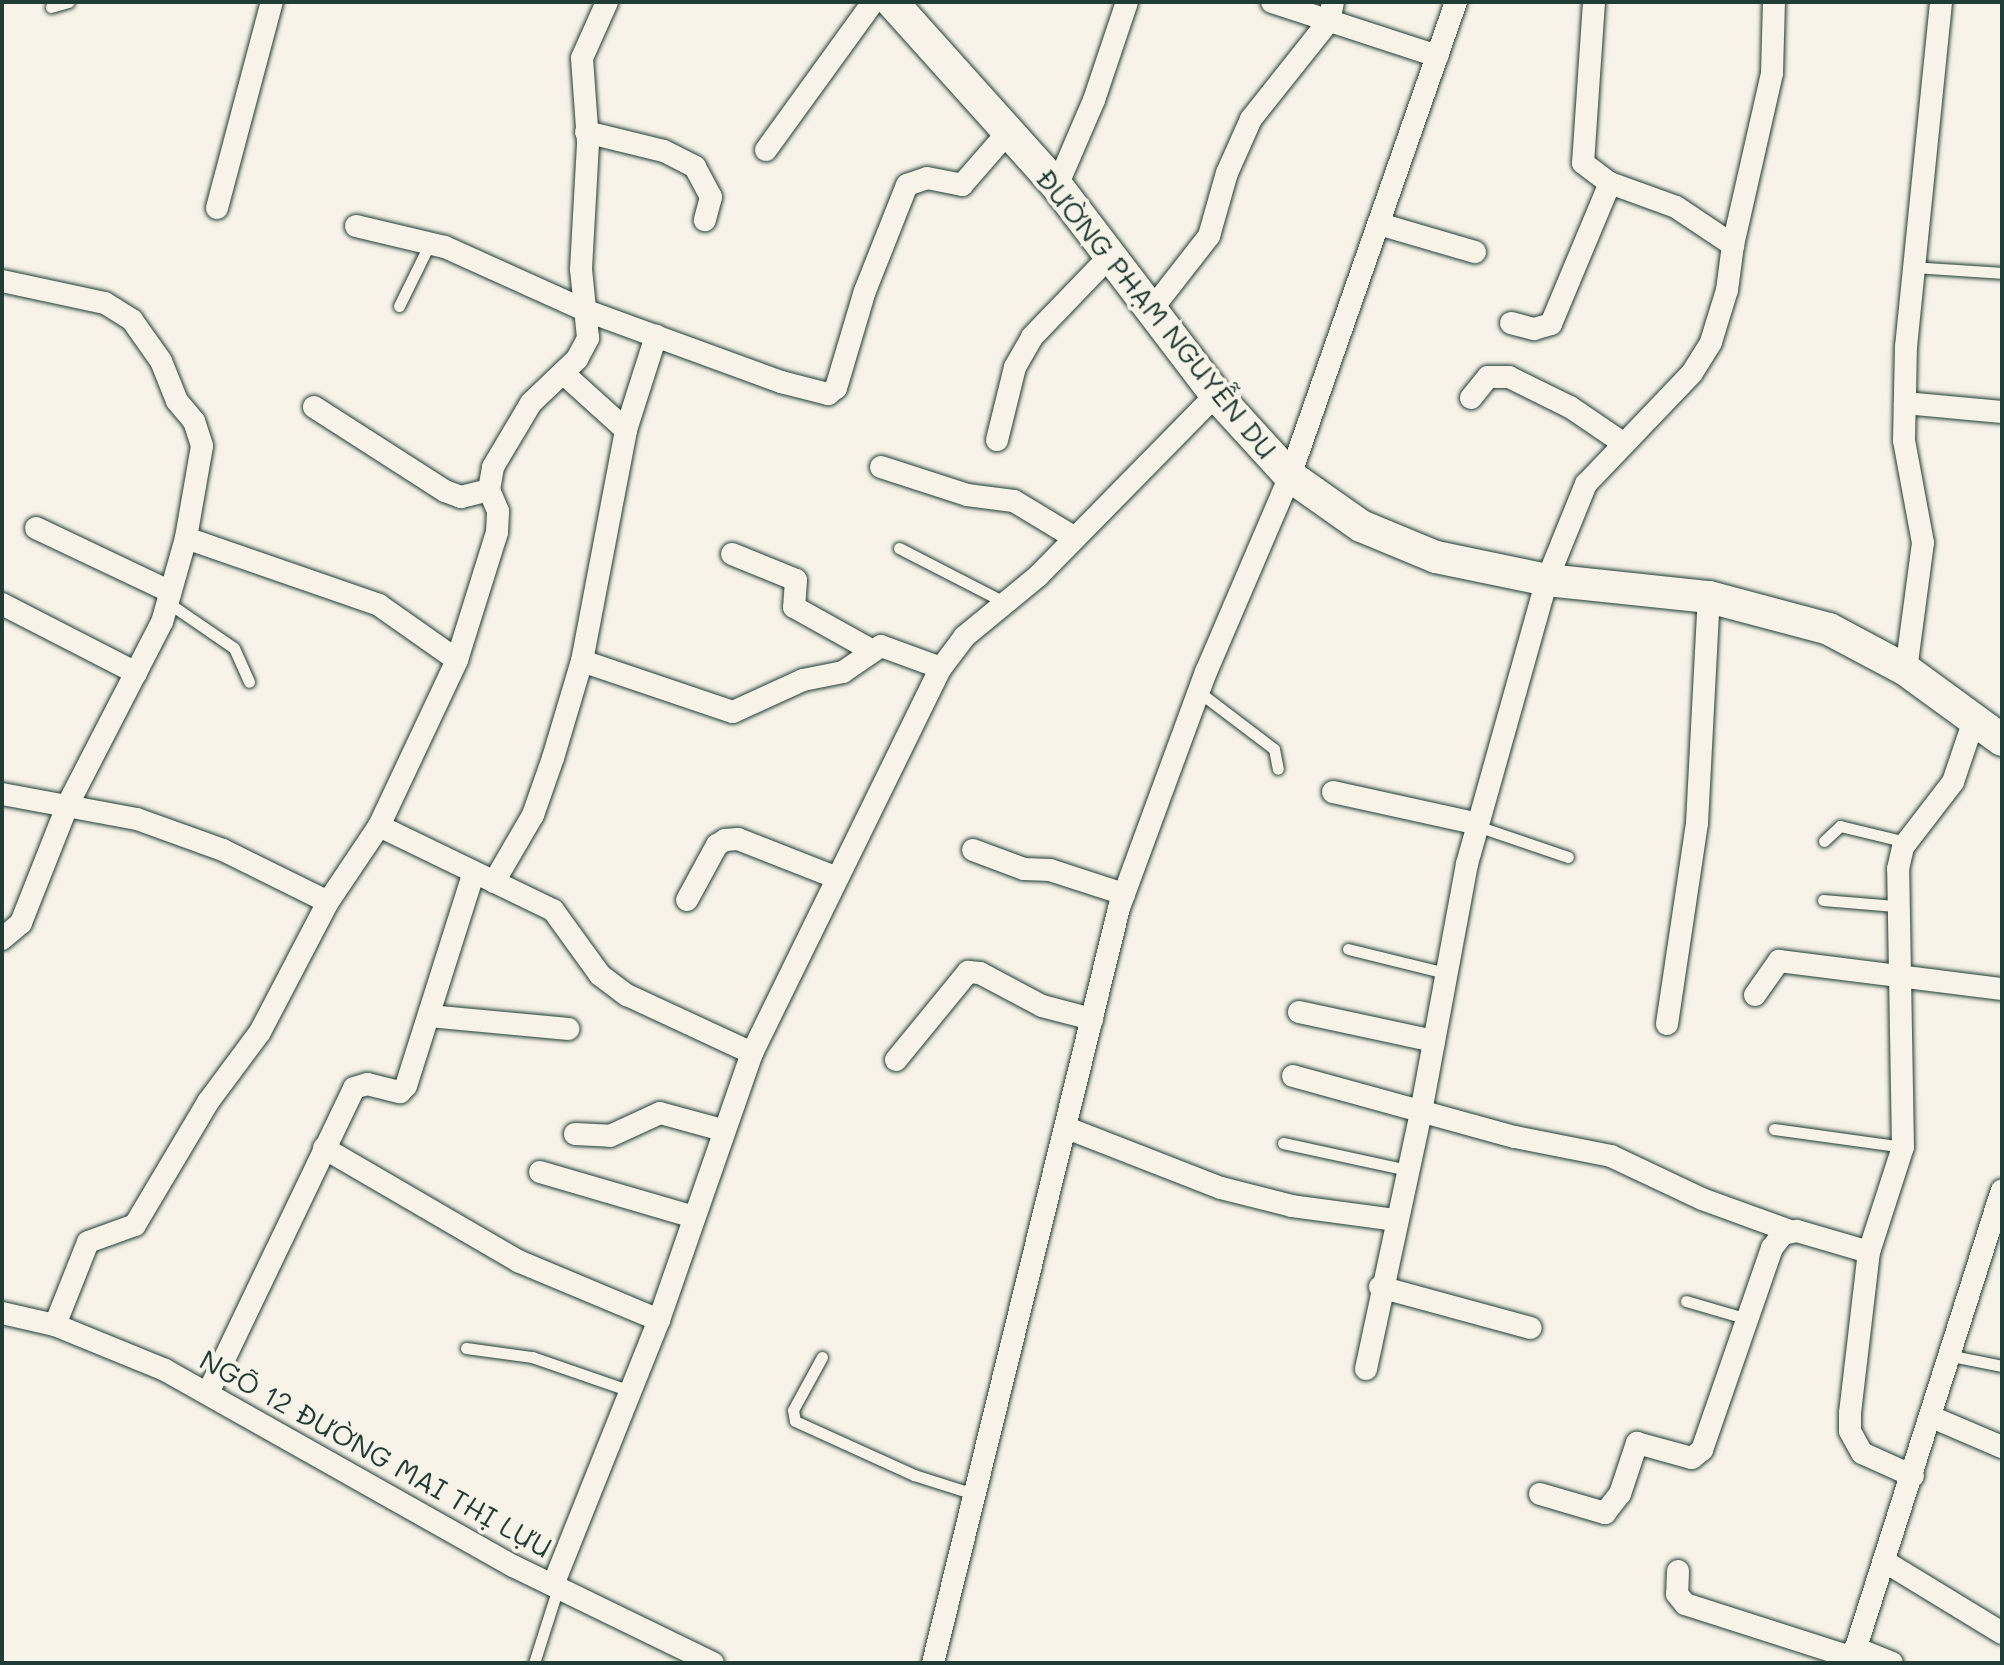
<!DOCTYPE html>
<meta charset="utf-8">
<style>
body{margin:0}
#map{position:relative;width:2004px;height:1665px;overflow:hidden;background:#f7f3e8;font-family:Mali,sans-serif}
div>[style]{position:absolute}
.roads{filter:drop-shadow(0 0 2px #1f3d34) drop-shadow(0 0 2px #1f3d34)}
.lane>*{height:11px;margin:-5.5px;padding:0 5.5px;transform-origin:5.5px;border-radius:5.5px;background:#f7f3e8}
.street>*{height:22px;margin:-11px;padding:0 11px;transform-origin:11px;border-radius:11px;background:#f7f3e8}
.secondary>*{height:32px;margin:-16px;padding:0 16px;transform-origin:16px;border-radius:16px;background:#f7f3e8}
span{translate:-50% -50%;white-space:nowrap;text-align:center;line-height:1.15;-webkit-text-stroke:8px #f7f3e8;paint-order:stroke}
.street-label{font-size:28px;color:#1f3d34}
.frame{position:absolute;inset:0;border:4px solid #1f3d34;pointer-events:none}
</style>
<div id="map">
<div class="roads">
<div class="lane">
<i style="left:51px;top:7px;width:18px;rotate:-16deg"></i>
<i style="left:1912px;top:267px;width:90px;rotate:3.8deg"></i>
<i style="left:399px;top:306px;width:70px;rotate:-63.8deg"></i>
<i style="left:899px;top:548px;width:120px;rotate:27.2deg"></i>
<i style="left:167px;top:602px;width:81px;rotate:34.5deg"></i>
<i style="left:234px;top:648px;width:37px;rotate:66deg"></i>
<i style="left:1199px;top:692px;width:94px;rotate:37.2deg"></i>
<i style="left:1274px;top:749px;width:20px;rotate:79deg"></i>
<i style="left:1477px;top:826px;width:96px;rotate:18.8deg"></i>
<i style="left:1824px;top:841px;width:22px;rotate:-43deg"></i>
<i style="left:1840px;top:826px;width:68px;rotate:13.6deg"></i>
<i style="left:1823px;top:900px;width:72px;rotate:4.8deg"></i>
<i style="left:1348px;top:949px;width:101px;rotate:13.8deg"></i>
<i style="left:1774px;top:1129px;width:130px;rotate:7.9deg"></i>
<i style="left:1283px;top:1143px;width:128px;rotate:12.2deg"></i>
<i style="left:1686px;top:1301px;width:65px;rotate:16.2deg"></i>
<i style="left:466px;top:1348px;width:67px;rotate:7.8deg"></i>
<i style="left:532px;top:1357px;width:104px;rotate:19.1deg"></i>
<i style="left:1952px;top:1356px;width:51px;rotate:11.3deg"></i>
<i style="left:822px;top:1357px;width:60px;rotate:118.7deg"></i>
<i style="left:793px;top:1410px;width:11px;rotate:80deg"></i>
<i style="left:795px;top:1421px;width:131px;rotate:24.4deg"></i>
<i style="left:914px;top:1475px;width:66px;rotate:17.6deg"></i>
<i style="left:534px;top:1663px;width:79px;rotate:-72.3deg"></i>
</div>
<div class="street">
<i style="left:1272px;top:2px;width:174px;rotate:18.1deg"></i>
<i style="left:1594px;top:2px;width:161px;rotate:93.9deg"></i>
<i style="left:1583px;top:163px;width:34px;rotate:37deg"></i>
<i style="left:1610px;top:183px;width:70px;rotate:20deg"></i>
<i style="left:1676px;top:207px;width:69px;rotate:33.7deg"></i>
<i style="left:586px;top:132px;width:80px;rotate:13.7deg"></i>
<i style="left:664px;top:151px;width:35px;rotate:27deg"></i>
<i style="left:695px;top:167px;width:34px;rotate:62deg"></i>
<i style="left:711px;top:197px;width:24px;rotate:105deg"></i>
<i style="left:766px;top:150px;width:183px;rotate:-54.1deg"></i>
<i style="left:1057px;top:186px;width:94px;rotate:-66.7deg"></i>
<i style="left:1094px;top:100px;width:103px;rotate:-71.4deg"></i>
<i style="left:217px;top:208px;width:213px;rotate:-75.1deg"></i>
<i style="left:1379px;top:224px;width:100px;rotate:16.3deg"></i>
<i style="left:356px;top:226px;width:91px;rotate:13.3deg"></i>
<i style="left:445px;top:247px;width:156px;rotate:24.3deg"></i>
<i style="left:587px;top:311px;width:207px;rotate:20.1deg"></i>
<i style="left:781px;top:382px;width:49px;rotate:14.3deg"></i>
<i style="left:828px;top:394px;width:10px;rotate:-37deg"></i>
<i style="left:836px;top:388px;width:101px;rotate:-73.4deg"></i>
<i style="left:865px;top:291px;width:114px;rotate:-68.4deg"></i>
<i style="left:907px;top:185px;width:21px;rotate:-19deg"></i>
<i style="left:927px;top:178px;width:36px;rotate:11deg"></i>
<i style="left:962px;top:185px;width:70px;rotate:-49deg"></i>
<i style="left:2px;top:281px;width:105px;rotate:12.1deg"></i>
<i style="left:105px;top:303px;width:32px;rotate:32deg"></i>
<i style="left:132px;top:320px;width:50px;rotate:54.7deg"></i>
<i style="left:161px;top:361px;width:43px;rotate:68.2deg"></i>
<i style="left:177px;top:401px;width:26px;rotate:50deg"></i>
<i style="left:194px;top:421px;width:26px;rotate:72deg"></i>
<i style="left:202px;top:446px;width:93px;rotate:99.9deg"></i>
<i style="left:186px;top:538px;width:87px;rotate:105.9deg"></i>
<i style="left:162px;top:622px;width:205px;rotate:117.3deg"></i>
<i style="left:68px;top:804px;width:128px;rotate:111.6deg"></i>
<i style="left:21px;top:923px;width:25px;rotate:140deg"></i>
<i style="left:1152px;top:309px;width:93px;rotate:-52deg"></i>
<i style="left:1209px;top:236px;width:66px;rotate:-74.1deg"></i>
<i style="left:1227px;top:173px;width:59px;rotate:-66deg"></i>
<i style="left:1251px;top:119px;width:125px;rotate:-51.5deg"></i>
<i style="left:1329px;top:21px;width:19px;rotate:-78deg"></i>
<i style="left:1511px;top:323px;width:24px;rotate:15deg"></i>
<i style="left:1534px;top:329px;width:18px;rotate:-16deg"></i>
<i style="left:1551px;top:324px;width:153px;rotate:-67.3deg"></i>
<i style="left:563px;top:373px;width:85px;rotate:42.1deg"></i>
<i style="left:1471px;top:398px;width:27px;rotate:-51deg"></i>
<i style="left:1488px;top:377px;width:21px"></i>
<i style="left:1509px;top:377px;width:68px;rotate:26.2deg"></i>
<i style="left:1570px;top:407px;width:64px;rotate:34.2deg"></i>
<i style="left:1905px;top:403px;width:97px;rotate:5.3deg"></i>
<i style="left:314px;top:407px;width:156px;rotate:32.7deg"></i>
<i style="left:445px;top:491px;width:17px;rotate:21deg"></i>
<i style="left:461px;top:497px;width:29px;rotate:-14deg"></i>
<i style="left:997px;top:440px;width:75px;rotate:-76.1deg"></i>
<i style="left:1015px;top:367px;width:34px;rotate:-60deg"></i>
<i style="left:1032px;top:337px;width:112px;rotate:-46.1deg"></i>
<i style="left:881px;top:467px;width:90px;rotate:18deg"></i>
<i style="left:967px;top:495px;width:47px;rotate:7.3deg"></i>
<i style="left:1014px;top:501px;width:71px;rotate:31.2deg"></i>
<i style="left:36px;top:528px;width:149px;rotate:25.4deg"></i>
<i style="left:186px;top:538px;width:204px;rotate:19.1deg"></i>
<i style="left:379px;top:605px;width:95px;rotate:35.2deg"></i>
<i style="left:732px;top:554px;width:69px;rotate:22.1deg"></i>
<i style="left:796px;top:580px;width:27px;rotate:94deg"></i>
<i style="left:794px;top:607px;width:88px;rotate:29.2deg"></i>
<i style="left:2px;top:604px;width:151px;rotate:27.2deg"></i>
<i style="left:582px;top:661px;width:159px;rotate:18.7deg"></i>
<i style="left:733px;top:712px;width:77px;rotate:-24.6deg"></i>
<i style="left:803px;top:680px;width:41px;rotate:-11.3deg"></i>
<i style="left:843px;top:672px;width:46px;rotate:-34.4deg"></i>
<i style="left:881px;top:646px;width:64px;rotate:20.1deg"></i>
<i style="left:1906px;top:670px;width:128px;rotate:-82.4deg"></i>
<i style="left:1923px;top:543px;width:105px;rotate:-100.5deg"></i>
<i style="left:1904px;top:440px;width:93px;rotate:-88.8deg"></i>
<i style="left:1906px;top:347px;width:347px;rotate:-84.2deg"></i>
<i style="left:1333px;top:792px;width:148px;rotate:12.4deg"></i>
<i style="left:2px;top:794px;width:137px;rotate:10.5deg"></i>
<i style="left:137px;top:819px;width:91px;rotate:19.8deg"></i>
<i style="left:223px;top:850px;width:117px;rotate:26.3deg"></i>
<i style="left:379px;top:826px;width:193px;rotate:25.8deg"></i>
<i style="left:553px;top:910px;width:80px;rotate:54.1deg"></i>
<i style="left:600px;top:975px;width:34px;rotate:37deg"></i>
<i style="left:627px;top:995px;width:138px;rotate:24.9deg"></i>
<i style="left:973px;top:850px;width:54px;rotate:20.4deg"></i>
<i style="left:1024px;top:869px;width:26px;rotate:2deg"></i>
<i style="left:1050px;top:870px;width:78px;rotate:18deg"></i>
<i style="left:494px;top:882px;width:78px;rotate:-59.8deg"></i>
<i style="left:533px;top:815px;width:60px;rotate:-70.7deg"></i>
<i style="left:553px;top:758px;width:101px;rotate:-73.4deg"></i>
<i style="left:582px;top:661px;width:235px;rotate:-79.2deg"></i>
<i style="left:626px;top:430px;width:99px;rotate:-72.3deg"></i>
<i style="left:687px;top:900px;width:63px;rotate:-61.4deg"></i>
<i style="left:717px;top:845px;width:9px;rotate:-32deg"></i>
<i style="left:725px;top:840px;width:13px;rotate:-4deg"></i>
<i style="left:738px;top:839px;width:106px;rotate:21.5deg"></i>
<i style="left:1755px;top:995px;width:42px;rotate:-54.8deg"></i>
<i style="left:1779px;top:961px;width:225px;rotate:7.2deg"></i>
<i style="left:1299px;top:1012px;width:138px;rotate:12.1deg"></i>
<i style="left:429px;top:1016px;width:140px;rotate:5.3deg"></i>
<i style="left:1667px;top:1024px;width:203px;rotate:-81.5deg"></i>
<i style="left:1697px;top:823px;width:226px;rotate:-87deg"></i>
<i style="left:896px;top:1060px;width:114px;rotate:-50.7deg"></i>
<i style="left:968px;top:972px;width:12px;rotate:5deg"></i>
<i style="left:980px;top:973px;width:70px;rotate:28deg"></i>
<i style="left:1042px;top:1006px;width:52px;rotate:14.6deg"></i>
<i style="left:1293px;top:1076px;width:230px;rotate:15.4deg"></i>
<i style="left:1515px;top:1137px;width:98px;rotate:11.2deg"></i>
<i style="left:1611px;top:1156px;width:101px;rotate:25.3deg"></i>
<i style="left:1702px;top:1199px;width:94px;rotate:20deg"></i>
<i style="left:1067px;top:1128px;width:165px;rotate:21.3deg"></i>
<i style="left:1221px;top:1188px;width:73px;rotate:14.2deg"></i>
<i style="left:1292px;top:1206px;width:104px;rotate:7.7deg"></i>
<i style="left:575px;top:1134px;width:35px;rotate:3deg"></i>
<i style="left:610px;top:1136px;width:55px;rotate:-24.7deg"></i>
<i style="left:660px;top:1113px;width:64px;rotate:15.3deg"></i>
<i style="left:324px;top:1148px;width:225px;rotate:30.2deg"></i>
<i style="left:518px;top:1261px;width:153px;rotate:22.7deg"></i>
<i style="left:540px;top:1172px;width:160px;rotate:16.3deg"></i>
<i style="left:1380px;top:1287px;width:156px;rotate:15.2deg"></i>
<i style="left:2px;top:1313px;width:54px;rotate:12.8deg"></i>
<i style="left:55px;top:1325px;width:119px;rotate:22.2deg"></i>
<i style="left:165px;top:1370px;width:399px;rotate:29.4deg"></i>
<i style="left:513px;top:1566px;width:222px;rotate:25.9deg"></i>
<i style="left:55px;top:1325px;width:89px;rotate:-68.3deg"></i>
<i style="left:88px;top:1242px;width:50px;rotate:-19.9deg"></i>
<i style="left:135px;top:1225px;width:143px;rotate:-59.3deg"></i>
<i style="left:208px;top:1102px;width:87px;rotate:-53.4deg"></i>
<i style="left:260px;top:1032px;width:147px;rotate:-62.4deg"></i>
<i style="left:328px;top:902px;width:92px;rotate:-56.1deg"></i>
<i style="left:379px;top:826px;width:183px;rotate:-64.8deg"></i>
<i style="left:457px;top:660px;width:134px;rotate:-72.6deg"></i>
<i style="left:497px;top:532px;width:21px;rotate:-87deg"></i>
<i style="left:498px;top:511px;width:23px;rotate:-113deg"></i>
<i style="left:489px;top:490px;width:23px;rotate:-80deg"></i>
<i style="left:493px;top:467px;width:74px;rotate:-59.3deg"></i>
<i style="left:531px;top:403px;width:64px;rotate:-43.7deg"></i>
<i style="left:577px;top:359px;width:24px;rotate:-62deg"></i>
<i style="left:588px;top:338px;width:69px;rotate:-95.8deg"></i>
<i style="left:581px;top:269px;width:127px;rotate:-86.8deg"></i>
<i style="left:588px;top:142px;width:84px;rotate:-94.1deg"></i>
<i style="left:582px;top:58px;width:61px;rotate:-65.9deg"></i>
<i style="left:1366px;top:1369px;width:263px;rotate:-77.9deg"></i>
<i style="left:1421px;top:1112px;width:252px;rotate:-79.5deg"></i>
<i style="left:1467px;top:864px;width:295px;rotate:-74.3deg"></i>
<i style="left:1547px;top:580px;width:104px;rotate:-67.9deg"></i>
<i style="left:1586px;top:484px;width:153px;rotate:-46.3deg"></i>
<i style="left:1692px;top:373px;width:36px;rotate:-58deg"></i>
<i style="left:1711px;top:342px;width:54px;rotate:-72.9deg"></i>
<i style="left:1727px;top:290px;width:45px;rotate:-82.4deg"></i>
<i style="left:1733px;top:245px;width:176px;rotate:-77.2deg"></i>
<i style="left:1772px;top:73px;width:71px;rotate:-88.4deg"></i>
<i style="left:208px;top:1393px;width:338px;rotate:-64.4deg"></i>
<i style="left:354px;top:1088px;width:14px;rotate:-17deg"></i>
<i style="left:367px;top:1084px;width:34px;rotate:14deg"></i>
<i style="left:400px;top:1092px;width:8px;rotate:-45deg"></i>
<i style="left:406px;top:1086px;width:221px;rotate:-72.4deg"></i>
<i style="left:1934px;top:1418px;width:74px;rotate:23.1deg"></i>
<i style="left:1913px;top:1476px;width:56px;rotate:-155.7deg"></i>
<i style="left:1862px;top:1453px;width:25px;rotate:-119deg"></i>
<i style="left:1850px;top:1431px;width:18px;rotate:-90deg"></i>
<i style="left:1850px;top:1413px;width:162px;rotate:-83.3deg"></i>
<i style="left:1869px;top:1252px;width:110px;rotate:-72.1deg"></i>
<i style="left:1903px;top:1147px;width:278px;rotate:-91deg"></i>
<i style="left:1898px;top:869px;width:23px;rotate:-77deg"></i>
<i style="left:1903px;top:847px;width:82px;rotate:-52.4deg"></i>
<i style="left:1953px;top:782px;width:65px;rotate:-71.3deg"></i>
<i style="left:1540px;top:1494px;width:68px;rotate:16.3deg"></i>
<i style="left:1605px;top:1513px;width:24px;rotate:-52deg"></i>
<i style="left:1620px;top:1494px;width:54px;rotate:-71.6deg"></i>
<i style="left:1637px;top:1443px;width:57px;rotate:15.3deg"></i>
<i style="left:1692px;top:1458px;width:13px;rotate:-39deg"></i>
<i style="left:1702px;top:1450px;width:214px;rotate:-70.9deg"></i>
<i style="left:1772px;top:1248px;width:18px;rotate:-52deg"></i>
<i style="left:1783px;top:1234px;width:14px;rotate:-12deg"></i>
<i style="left:1797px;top:1231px;width:75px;rotate:16.3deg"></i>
<i style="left:1884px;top:1561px;width:138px;rotate:31.4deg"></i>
<i style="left:1678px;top:1571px;width:23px;rotate:92deg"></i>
<i style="left:1677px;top:1594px;width:13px;rotate:51deg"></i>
<i style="left:1685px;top:1604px;width:176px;rotate:17.8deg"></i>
<i style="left:553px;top:1585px;width:285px;rotate:-68.2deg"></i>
<i style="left:659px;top:1320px;width:283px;rotate:-70.8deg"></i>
<i style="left:752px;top:1053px;width:429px;rotate:-63.9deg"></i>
<i style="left:941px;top:668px;width:39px;rotate:-53deg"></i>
<i style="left:964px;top:637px;width:96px;rotate:-39.5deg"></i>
<i style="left:1038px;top:576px;width:254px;rotate:-45.5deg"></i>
<i style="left:1855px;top:1648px;width:40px;rotate:22deg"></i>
<i style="left:933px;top:1663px;width:778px;rotate:-76.16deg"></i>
<i style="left:1119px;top:908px;width:252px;rotate:-69.8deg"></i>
<i style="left:1206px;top:672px;width:213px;rotate:-66.8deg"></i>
<i style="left:1290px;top:476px;width:502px;rotate:-70.7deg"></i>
<i style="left:1851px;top:1663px;width:496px;rotate:-72.3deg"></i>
</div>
<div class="secondary">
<i style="left:892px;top:2px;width:247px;rotate:48.1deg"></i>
<i style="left:1057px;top:186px;width:263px;rotate:52.7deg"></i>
<i style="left:1216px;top:395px;width:110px;rotate:47.6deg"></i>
<i style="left:1290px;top:476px;width:87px;rotate:35.2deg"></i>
<i style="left:1361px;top:526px;width:81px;rotate:22.5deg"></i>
<i style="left:1436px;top:557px;width:113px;rotate:11.7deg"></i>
<i style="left:1547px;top:580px;width:163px;rotate:6deg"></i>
<i style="left:1709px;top:597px;width:124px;rotate:14.9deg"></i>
<i style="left:1829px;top:629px;width:87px;rotate:28deg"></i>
<i style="left:1906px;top:670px;width:119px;rotate:36.1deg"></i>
</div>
</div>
<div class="street-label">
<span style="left:1157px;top:313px;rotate:51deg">ĐƯỜNG PHẠM NGUYỄN DU</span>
<span style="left:376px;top:1453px;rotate:29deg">NGÕ 12 ĐƯỜNG MAI THỊ LỰU</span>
</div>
<div class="frame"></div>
</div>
